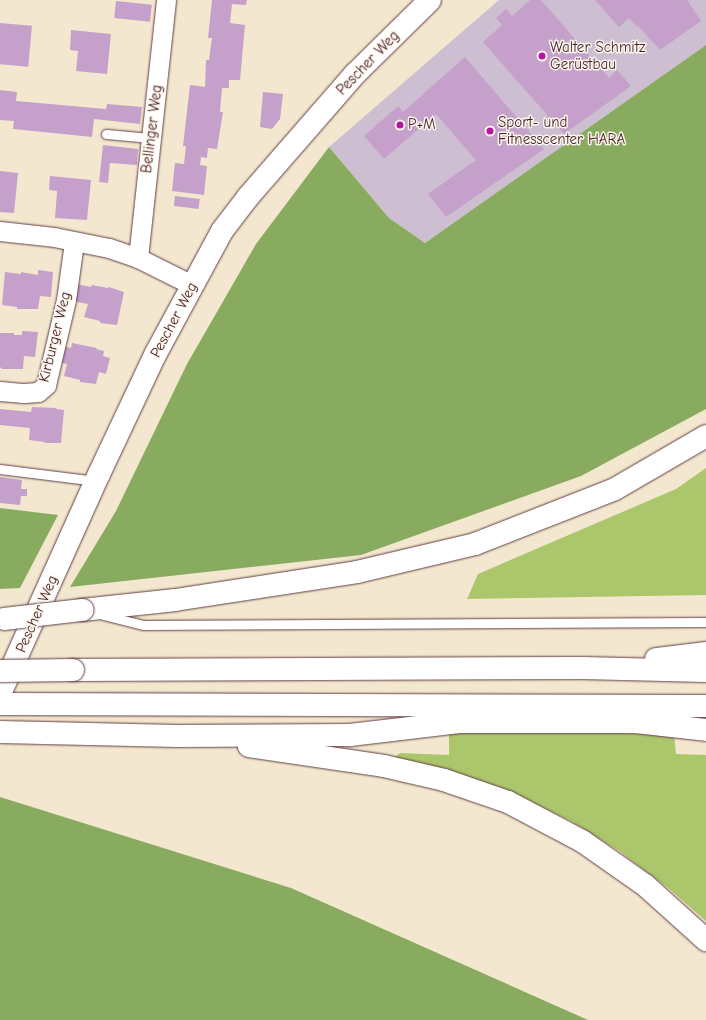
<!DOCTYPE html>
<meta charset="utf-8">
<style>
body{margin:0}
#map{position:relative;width:706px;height:1020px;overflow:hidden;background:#f3e8cf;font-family:"Comic Neue",sans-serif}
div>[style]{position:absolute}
.industrial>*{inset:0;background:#cebed2}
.green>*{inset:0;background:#acc66c}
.forest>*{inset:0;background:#89ab60}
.building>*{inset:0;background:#c4a0cb;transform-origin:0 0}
.roads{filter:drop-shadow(0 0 1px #633d44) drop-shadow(0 0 1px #633d44)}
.lane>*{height:9px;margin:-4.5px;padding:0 4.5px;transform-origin:4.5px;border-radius:4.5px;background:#fff}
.street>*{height:19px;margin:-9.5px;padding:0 9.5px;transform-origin:9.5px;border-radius:9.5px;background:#fff}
.secondary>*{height:22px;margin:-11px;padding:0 11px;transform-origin:11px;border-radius:11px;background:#fff}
.highway>*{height:22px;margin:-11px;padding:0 11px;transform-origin:11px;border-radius:11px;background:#fff}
.bridges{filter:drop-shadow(0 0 1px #633d44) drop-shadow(0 0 1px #633d44)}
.highway-bridge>*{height:22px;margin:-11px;padding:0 11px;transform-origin:11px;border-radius:11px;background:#fff}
.dots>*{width:11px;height:11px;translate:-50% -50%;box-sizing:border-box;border:2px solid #fbf7ec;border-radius:50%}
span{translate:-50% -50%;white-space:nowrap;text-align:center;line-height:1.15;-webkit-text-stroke:3px #fbf7ec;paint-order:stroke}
.poi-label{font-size:15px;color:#4a1f2b}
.left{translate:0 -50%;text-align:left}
.street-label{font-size:15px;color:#4a1f2b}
</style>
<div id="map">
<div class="industrial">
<i style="clip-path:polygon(499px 0,706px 0,706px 45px,425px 243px,389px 218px,329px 147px)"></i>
</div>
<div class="green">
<i style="clip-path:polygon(706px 468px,706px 595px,467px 599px,478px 574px,676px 489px)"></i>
<i style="clip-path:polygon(449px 732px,618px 733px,674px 735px,676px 754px,706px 755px,706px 921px,668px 888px,619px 851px,571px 821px,506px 790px,394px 758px,400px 753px,449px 755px)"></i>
</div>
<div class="forest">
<i style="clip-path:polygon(706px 45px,706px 409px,581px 476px,361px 555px,70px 587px,116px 511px,187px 364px,256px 244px,329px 147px,389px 218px,425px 243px)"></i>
<i style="clip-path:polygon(0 508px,58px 515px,20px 588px,0 589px)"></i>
<i style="clip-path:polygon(0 797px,291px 888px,588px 1020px,0 1020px)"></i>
</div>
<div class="building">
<i style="clip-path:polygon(212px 0,247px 0,246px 5px,232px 4px,230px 23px,245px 25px,240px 80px,229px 80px,229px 88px,222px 88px,220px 112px,223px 112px,217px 149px,208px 148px,207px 158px,201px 157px,200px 165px,207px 166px,204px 195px,172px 191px,175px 163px,184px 164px,186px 146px,183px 146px,190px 85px,205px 87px,206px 60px,209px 60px,212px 38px,208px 38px)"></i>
<i style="clip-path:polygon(530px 0,541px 0,609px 78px,617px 70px,631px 86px,564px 134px,483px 42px,502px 25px,496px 18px,506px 9px,512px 16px)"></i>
<i style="clip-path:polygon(595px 0,687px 0,701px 21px,660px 50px,638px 26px,637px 27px,629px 18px,619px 27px)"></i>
<i style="left:116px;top:1px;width:36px;height:17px;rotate:6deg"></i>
<i style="left:0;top:23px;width:32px;height:41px;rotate:5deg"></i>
<i style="clip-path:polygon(71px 30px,111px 34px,107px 74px,76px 71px,78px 51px,70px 50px)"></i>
<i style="clip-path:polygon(465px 57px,544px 149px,446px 217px,428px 194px,476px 160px,436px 114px,384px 159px,364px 136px,398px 106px,403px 112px)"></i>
<i style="clip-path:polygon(0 90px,17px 92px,16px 101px,106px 109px,107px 104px,142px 107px,140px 124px,94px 119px,92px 137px,13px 129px,14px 121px,0 120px)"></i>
<i style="clip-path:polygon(263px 92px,283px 94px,280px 119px,272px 129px,260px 127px)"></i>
<i style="clip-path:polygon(103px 145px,138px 149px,137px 165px,110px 163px,108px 183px,99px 182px)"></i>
<i style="clip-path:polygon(0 171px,18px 173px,14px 213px,0 212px)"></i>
<i style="clip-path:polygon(50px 176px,91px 180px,87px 220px,55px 218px,57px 191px,49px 190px)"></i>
<i style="left:175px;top:196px;width:25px;height:10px;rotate:7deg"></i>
<i style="clip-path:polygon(38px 270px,53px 272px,51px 297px,40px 296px,38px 309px,17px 309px,17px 307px,2px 305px,5px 272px,21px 274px,21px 272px,38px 275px)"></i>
<i style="clip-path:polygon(76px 284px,91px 287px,92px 285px,108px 288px,109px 287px,124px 292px,117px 325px,100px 323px,100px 321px,84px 317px,88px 304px,72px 301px)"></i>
<i style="clip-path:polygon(22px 331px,38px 332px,35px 357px,24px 356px,23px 369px,2px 369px,0 367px,0 333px,14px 333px,14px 335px,22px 335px)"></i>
<i style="clip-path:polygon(72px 343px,97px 348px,96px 349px,104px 351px,103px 356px,110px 358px,106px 374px,99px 372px,96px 384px,80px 382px,80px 380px,64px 376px,67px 364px,58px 362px,62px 346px,71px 348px)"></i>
<i style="clip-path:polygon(32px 407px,57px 408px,56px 409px,64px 410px,61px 443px,44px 443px,45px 442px,29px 440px,30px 428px,0 425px,0 409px,31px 412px)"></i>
<i style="clip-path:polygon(0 477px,22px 480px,21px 489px,27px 489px,27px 496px,21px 496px,20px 505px,0 503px)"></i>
</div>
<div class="roads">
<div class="lane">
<i style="left:106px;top:134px;width:45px;rotate:5.1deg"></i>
<i style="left:0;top:469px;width:97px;rotate:7.1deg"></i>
<i style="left:103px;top:615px;width:41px;rotate:14deg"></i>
<i style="left:143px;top:625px;width:563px;rotate:-0.31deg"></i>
</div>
<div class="street">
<i style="left:0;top:231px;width:54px;rotate:6.3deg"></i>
<i style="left:54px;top:237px;width:56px;rotate:11.3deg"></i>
<i style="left:109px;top:248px;width:31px;rotate:19deg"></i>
<i style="left:138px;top:258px;width:60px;rotate:26.6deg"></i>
<i style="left:138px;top:258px;width:260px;rotate:-83.8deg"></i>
<i style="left:0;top:391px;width:24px;rotate:5deg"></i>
<i style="left:24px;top:393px;width:14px;rotate:-4deg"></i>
<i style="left:38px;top:392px;width:11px;rotate:-41deg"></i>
<i style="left:46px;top:385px;width:87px;rotate:-76.8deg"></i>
<i style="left:66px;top:300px;width:59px;rotate:-82.1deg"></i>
</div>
<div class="secondary">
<i style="left:0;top:694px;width:241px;rotate:-65.8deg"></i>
<i style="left:99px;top:474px;width:132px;rotate:-64.8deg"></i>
<i style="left:155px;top:355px;width:141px;rotate:-61.6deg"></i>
<i style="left:222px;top:231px;width:43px;rotate:-52.6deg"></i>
<i style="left:248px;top:197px;width:163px;rotate:-49deg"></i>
<i style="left:355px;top:74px;width:105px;rotate:-44.6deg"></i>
</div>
<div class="highway">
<i style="left:82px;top:610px;width:94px;rotate:-6.1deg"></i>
<i style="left:175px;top:600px;width:184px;rotate:-8.7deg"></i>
<i style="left:357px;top:572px;width:121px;rotate:-13.3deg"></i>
<i style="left:475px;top:544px;width:150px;rotate:-21.4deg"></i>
<i style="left:615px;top:489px;width:105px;rotate:-30.2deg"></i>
<i style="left:656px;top:659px;width:50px;rotate:-6.8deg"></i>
<i style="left:73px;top:670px;width:509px;rotate:-0.23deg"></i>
<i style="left:582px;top:668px;width:124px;rotate:1.4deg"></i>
<i style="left:0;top:704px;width:706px;rotate:0.16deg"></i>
<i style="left:0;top:732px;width:177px;rotate:1.3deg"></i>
<i style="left:177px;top:736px;width:173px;rotate:-0.3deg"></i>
<i style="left:350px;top:735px;width:112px;rotate:-6.7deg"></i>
<i style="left:461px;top:722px;width:175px"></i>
<i style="left:636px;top:722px;width:70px;rotate:6.5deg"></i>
<i style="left:249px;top:746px;width:136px;rotate:8.4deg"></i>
<i style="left:384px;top:766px;width:62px;rotate:13.1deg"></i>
<i style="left:444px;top:780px;width:68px;rotate:19deg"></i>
<i style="left:508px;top:802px;width:84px;rotate:27.8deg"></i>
<i style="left:582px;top:841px;width:78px;rotate:35.1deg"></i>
<i style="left:646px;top:886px;width:81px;rotate:42deg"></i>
</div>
</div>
<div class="bridges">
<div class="highway-bridge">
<i style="left:4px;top:619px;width:79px;rotate:-6.6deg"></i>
<i style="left:0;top:671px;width:73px;rotate:-0.8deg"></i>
</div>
</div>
<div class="dots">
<i style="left:542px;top:56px;background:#b5179e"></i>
<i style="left:400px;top:125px;background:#b5179e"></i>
<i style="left:490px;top:131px;background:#b5179e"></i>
</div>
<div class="poi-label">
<span class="left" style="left:550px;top:56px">Walter Schmitz<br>Gerüstbau</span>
<span class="left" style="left:498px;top:131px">Sport- und<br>Fitnesscenter HARA</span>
<span class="left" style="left:408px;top:125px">P+M</span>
</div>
<div class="street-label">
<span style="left:368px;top:63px;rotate:-46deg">Pescher Weg</span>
<span style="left:152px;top:129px;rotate:-83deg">Bellinger Weg</span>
<span style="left:174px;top:320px;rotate:-62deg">Pescher Weg</span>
<span style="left:55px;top:337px;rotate:-76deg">Kirburger Weg</span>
<span style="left:37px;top:614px;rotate:-66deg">Pescher Weg</span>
</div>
</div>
